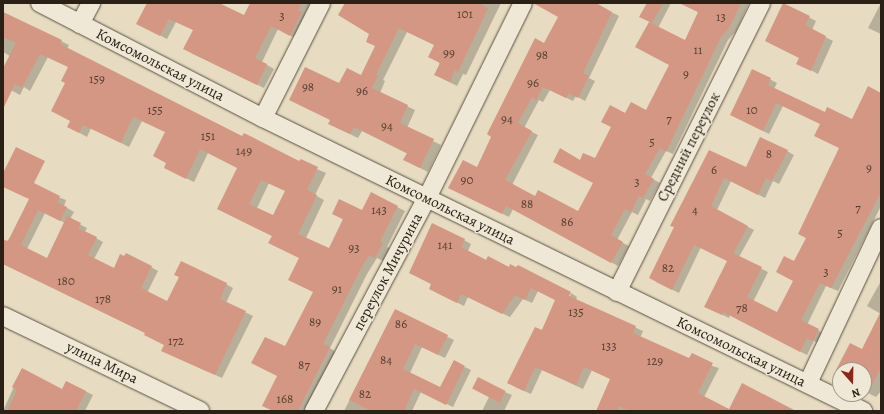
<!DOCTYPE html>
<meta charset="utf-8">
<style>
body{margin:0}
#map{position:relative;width:884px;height:414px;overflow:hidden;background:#e7dbc1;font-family:Alegreya,serif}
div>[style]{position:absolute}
.shadow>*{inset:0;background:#0003}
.building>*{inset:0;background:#d49783;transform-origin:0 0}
.roads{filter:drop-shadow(0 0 1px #594f40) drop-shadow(0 0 1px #594f40)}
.street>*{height:18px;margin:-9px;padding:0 9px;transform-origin:9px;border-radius:9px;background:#efe8d7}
span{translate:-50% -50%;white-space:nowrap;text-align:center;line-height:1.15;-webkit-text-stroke:3px #efe8d7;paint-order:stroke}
.number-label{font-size:13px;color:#543e30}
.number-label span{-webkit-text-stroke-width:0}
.street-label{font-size:15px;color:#2a2015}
.frame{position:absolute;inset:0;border:4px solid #2a2015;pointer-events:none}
.north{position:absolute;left:832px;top:362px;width:40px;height:40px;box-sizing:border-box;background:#efe8d7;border:1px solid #a09889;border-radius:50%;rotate:160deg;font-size:11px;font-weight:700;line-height:16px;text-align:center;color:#2a2015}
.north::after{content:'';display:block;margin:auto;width:14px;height:18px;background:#8f2418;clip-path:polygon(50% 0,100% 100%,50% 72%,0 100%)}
</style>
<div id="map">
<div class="shadow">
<i style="clip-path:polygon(148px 3px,217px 3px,244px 16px,261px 3px,310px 3px,305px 14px,309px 16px,297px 39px,278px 29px,262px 62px,274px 69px,264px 88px,191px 53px,194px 30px,176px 22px,167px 39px,144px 27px)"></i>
<i style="clip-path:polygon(346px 3px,501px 3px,466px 75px,463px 74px,457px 86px,443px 79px,435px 45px,407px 32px,383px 80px,385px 81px,380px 93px,415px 110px,407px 128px,441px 145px,428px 172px,412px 164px,408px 154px,362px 131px,358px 138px,337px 128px,340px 85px,361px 76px,376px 46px,370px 34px)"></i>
<i style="clip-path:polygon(551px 3px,594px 3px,619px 16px,589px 78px,595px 81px,585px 101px,576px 96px,573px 101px,550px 90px,543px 102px,539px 100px,524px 128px,538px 135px,512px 185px,535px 197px,579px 213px,594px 183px,580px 161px,594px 160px,626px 114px,647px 111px,670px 65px,636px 47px,650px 22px,647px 3px,671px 3px,658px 28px,685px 41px,700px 13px,680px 3px,749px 3px,736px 31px,728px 40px,673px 154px,666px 151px,651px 178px,660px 183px,650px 201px,646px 199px,638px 215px,632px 212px,617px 240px,629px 246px,618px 266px,513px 209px,509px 217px,456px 191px,477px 168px,560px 17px)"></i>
<i style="clip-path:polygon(881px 3px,881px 34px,868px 28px)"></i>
<i style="clip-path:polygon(783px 4px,816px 21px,812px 30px,833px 41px,818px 74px,805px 67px)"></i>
<i style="clip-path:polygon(evenodd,3px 12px,69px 45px,67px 49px,243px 137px,326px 173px,315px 195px,324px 200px,306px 238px,329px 249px,344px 220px,333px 214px,397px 207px,405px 211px,387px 247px,390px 248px,383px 261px,377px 258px,367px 274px,330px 348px,337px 353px,308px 411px,274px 411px,278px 376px,286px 348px,314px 292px,300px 258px,273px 236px,226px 213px,238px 168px,208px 153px,194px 182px,173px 172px,167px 163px,166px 132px,142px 121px,129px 147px,91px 128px,87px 137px,76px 131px,71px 121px,66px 83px,69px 67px,48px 57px,30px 91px,24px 87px,20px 95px,3px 86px,3px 70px,10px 56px,3px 52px,3px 12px,269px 183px,286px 191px,273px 216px,257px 208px,269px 183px)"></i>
<i style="clip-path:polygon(753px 70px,777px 83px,774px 89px,825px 114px,852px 120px,881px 94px,881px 206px,838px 291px,826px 286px,807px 325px,825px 334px,820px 344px,814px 341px,807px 355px,730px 315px,729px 318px,712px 310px,728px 261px,701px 247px,679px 293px,656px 282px,710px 151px,746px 168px,787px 151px,794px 155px,779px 184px,773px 181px,765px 198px,731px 181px,717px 210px,754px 230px,739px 257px,768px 272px,753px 302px,777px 314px,794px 281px,795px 262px,807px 238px,840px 148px,821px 124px,783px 106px,769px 134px,737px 118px)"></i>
<i style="clip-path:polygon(evenodd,3px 176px,66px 200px,64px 206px,74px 212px,70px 219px,87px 228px,85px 232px,103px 242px,94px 259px,114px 269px,151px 267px,158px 271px,147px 293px,167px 303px,226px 284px,233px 288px,226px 303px,253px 316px,222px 378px,162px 351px,165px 345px,146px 333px,3px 264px,3px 240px,8px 242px,30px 199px,3px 186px,3px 176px,45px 213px,65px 223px,47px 259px,27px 249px,45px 213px)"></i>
<i style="clip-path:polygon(464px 240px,471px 244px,468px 251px,568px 301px,571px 293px,577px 297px,576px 300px,643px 331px,640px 338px,690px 359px,719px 368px,704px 397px,730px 410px,796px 411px,597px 411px,611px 379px,592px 370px,583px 389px,542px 370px,531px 394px,515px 387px,556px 300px,538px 291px,532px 303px,523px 299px,510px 317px,468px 297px,464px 306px,437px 293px)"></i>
<i style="clip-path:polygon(881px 281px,881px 391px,876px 397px,864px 391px,864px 370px,837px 370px,862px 350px,881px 314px,867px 306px)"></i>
<i style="clip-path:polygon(395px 310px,454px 340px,445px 358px,422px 347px,410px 373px,441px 388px,465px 367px,471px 370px,453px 407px,421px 392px,412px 411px,344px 411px)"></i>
<i style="clip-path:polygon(22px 369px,63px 390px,67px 382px,93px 395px,85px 411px,3px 411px)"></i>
<i style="clip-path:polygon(505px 392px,512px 395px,504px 411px,482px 411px,489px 397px)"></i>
</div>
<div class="building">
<i style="clip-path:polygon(147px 3px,219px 3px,244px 15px,250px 3px,302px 3px,298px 10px,302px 12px,290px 36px,271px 26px,255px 58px,267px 64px,257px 85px,183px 49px,193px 30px,169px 19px,160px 36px,136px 24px)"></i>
<i style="clip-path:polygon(345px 3px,478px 3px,488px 8px,458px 72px,455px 70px,450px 82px,434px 75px,440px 63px,428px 57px,434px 45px,399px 28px,376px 75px,378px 76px,372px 88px,408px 105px,400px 123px,434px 139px,420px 168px,403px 160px,407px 153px,354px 127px,350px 134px,328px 124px,330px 120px,289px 100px,305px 67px,339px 83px,347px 68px,361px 75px,375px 46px,366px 42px,369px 34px,338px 15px)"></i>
<i style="clip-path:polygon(533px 3px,596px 3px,612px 12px,583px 73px,589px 76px,578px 98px,569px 93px,566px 98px,543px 87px,536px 100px,532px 97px,518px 123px,532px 131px,505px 180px,535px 196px,538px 190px,578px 211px,593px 183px,553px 162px,560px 148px,580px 160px,583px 153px,595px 158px,611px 127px,601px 122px,610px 105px,625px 113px,631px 102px,646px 110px,669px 65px,635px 47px,649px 22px,685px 40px,698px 12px,679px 3px,741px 3px,729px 28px,721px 37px,666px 152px,660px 148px,645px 174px,654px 179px,643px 198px,639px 196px,631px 212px,625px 209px,611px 235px,623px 242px,611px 263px,506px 206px,502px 214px,448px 188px,463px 160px,477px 167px,491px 137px,487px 134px,535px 38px,544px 43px,558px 17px)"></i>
<i style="clip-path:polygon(647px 3px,663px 3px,652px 23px,639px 17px)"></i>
<i style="clip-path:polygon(783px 3px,810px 16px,805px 25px,826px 36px,811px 71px,796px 64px,799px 58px,765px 41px)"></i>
<i style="clip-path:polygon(evenodd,3px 12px,62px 40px,60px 44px,242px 136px,244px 133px,299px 161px,301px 159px,318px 167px,307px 190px,317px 195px,298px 234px,329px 248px,343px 219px,332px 214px,339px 199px,362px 210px,371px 192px,398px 206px,380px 241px,383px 243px,375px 258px,369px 255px,360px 270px,323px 344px,330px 347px,298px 411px,273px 411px,262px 406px,277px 376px,251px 363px,265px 337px,285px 346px,313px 292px,288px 280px,299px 258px,268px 243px,272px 236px,217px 209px,237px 168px,200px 149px,186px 179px,164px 168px,166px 163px,153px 156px,165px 132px,133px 117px,121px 143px,83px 125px,79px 133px,67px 127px,70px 121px,51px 111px,65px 83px,61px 81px,68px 67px,40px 54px,22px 88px,15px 84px,3px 109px,3px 68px,16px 43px,3px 37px,3px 12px,261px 180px,285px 191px,273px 215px,249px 204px,261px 180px)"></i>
<i style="clip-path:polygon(752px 69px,771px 78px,768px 85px,825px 112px,827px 107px,852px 119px,868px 86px,881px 93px,881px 192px,831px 288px,820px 283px,801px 320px,819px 329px,813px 341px,807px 338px,800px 352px,723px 312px,722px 315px,704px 307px,727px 261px,694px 245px,672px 290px,649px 278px,674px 227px,670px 226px,709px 150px,746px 167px,760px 137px,788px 150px,772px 181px,766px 178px,758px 195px,724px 178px,711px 206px,748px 226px,733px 253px,762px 267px,747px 297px,777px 312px,793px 281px,776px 272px,784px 256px,794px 261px,806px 238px,798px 234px,839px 148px,814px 136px,820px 124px,776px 103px,763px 131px,730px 115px)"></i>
<i style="clip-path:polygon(16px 147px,45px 161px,34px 183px,60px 196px,57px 202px,67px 207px,60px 221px,38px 210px,21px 245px,47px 258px,67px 216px,81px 223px,78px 228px,97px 237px,88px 255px,114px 268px,120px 254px,124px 256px,126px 253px,152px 266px,141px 288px,167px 301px,179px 277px,174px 275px,181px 261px,227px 283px,220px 299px,246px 311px,215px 375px,161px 351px,164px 345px,144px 335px,145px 333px,3px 264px,3px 239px,7px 241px,9px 239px,29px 199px,3px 187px,3px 173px)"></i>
<i style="clip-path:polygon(432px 223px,465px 239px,461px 247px,486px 260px,488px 256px,509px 267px,510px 264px,516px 267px,518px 265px,571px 292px,569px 296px,636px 326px,633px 333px,689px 358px,692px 353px,713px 363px,698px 393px,729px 409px,742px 383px,796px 411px,629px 411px,619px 406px,617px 411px,596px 411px,610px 379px,584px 367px,576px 385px,535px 367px,524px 391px,507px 383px,535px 327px,542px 330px,555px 300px,531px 288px,525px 300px,515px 295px,502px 314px,461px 294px,457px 303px,429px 289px,431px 284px,409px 273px)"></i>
<i style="clip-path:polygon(395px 309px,448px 335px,438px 355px,415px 344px,403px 369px,440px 387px,454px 360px,465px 366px,446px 405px,414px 389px,404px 411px,371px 411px,349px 400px)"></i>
<i style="clip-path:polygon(881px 311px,881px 367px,871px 387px,864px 384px,864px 370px,836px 370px,850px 343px,862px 349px)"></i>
<i style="clip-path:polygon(22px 368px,62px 389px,66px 381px,86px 391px,76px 411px,7px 411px,17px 390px,12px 387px)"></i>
<i style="left:478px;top:377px;width:31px;height:13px;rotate:27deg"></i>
</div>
<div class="roads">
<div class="street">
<i style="left:40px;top:3px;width:251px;rotate:27.3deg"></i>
<i style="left:263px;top:118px;width:668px;rotate:26.03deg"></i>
<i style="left:80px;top:24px;width:24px;rotate:-62deg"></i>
<i style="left:263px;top:118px;width:129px;rotate:-63.2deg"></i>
<i style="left:617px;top:292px;width:323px;rotate:-63.5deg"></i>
<i style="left:3px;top:316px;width:219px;rotate:25.7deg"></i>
<i style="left:808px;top:383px;width:171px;rotate:-64.8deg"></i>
<i style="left:314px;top:411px;width:241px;rotate:-62.1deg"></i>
<i style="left:427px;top:198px;width:217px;rotate:-63.8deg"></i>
</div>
</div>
<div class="number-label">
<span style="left:465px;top:14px">101</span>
<span style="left:282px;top:16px">3</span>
<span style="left:721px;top:17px">13</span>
<span style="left:698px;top:50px">11</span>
<span style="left:449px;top:53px">99</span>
<span style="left:542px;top:55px">98</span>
<span style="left:686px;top:74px">9</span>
<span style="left:97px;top:79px">159</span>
<span style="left:533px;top:83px">96</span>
<span style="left:308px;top:87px">98</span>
<span style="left:362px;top:91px">96</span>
<span style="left:155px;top:110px">155</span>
<span style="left:752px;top:110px">10</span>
<span style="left:507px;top:119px">94</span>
<span style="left:669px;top:119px">7</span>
<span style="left:387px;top:126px">94</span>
<span style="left:208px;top:136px">151</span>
<span style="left:652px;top:142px">5</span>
<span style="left:244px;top:151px">149</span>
<span style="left:769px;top:154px">8</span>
<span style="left:869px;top:168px">9</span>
<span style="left:714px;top:170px">6</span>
<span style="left:467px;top:180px">90</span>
<span style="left:637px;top:182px">3</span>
<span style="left:527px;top:204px">88</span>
<span style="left:858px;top:208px">7</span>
<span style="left:379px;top:210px">143</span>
<span style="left:695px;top:210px">4</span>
<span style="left:567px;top:222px">86</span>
<span style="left:840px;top:233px">5</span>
<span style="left:445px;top:245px">141</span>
<span style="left:354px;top:248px">93</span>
<span style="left:668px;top:268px">82</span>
<span style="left:826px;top:272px">3</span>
<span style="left:66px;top:281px">180</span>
<span style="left:337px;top:289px">91</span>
<span style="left:103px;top:299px">178</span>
<span style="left:742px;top:308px">78</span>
<span style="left:576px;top:312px">135</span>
<span style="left:315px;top:322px">89</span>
<span style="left:401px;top:324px">86</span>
<span style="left:176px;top:341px">172</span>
<span style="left:609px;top:346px">133</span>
<span style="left:386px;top:360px">84</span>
<span style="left:655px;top:361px">129</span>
<span style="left:304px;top:365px">87</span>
<span style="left:365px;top:394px">82</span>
<span style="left:285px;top:399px">168</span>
</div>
<div class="street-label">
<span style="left:160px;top:65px;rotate:27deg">Комсомольская улица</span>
<span style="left:689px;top:147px;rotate:-63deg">Средний переулок</span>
<span style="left:450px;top:210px;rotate:26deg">Комсомольская улица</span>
<span style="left:388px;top:272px;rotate:-62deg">переулок Мичурина</span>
<span style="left:741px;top:352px;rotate:26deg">Комсомольская улица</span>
<span style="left:102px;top:363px;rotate:26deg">улица Мира</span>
</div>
<div class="frame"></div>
<div class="north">N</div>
</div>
